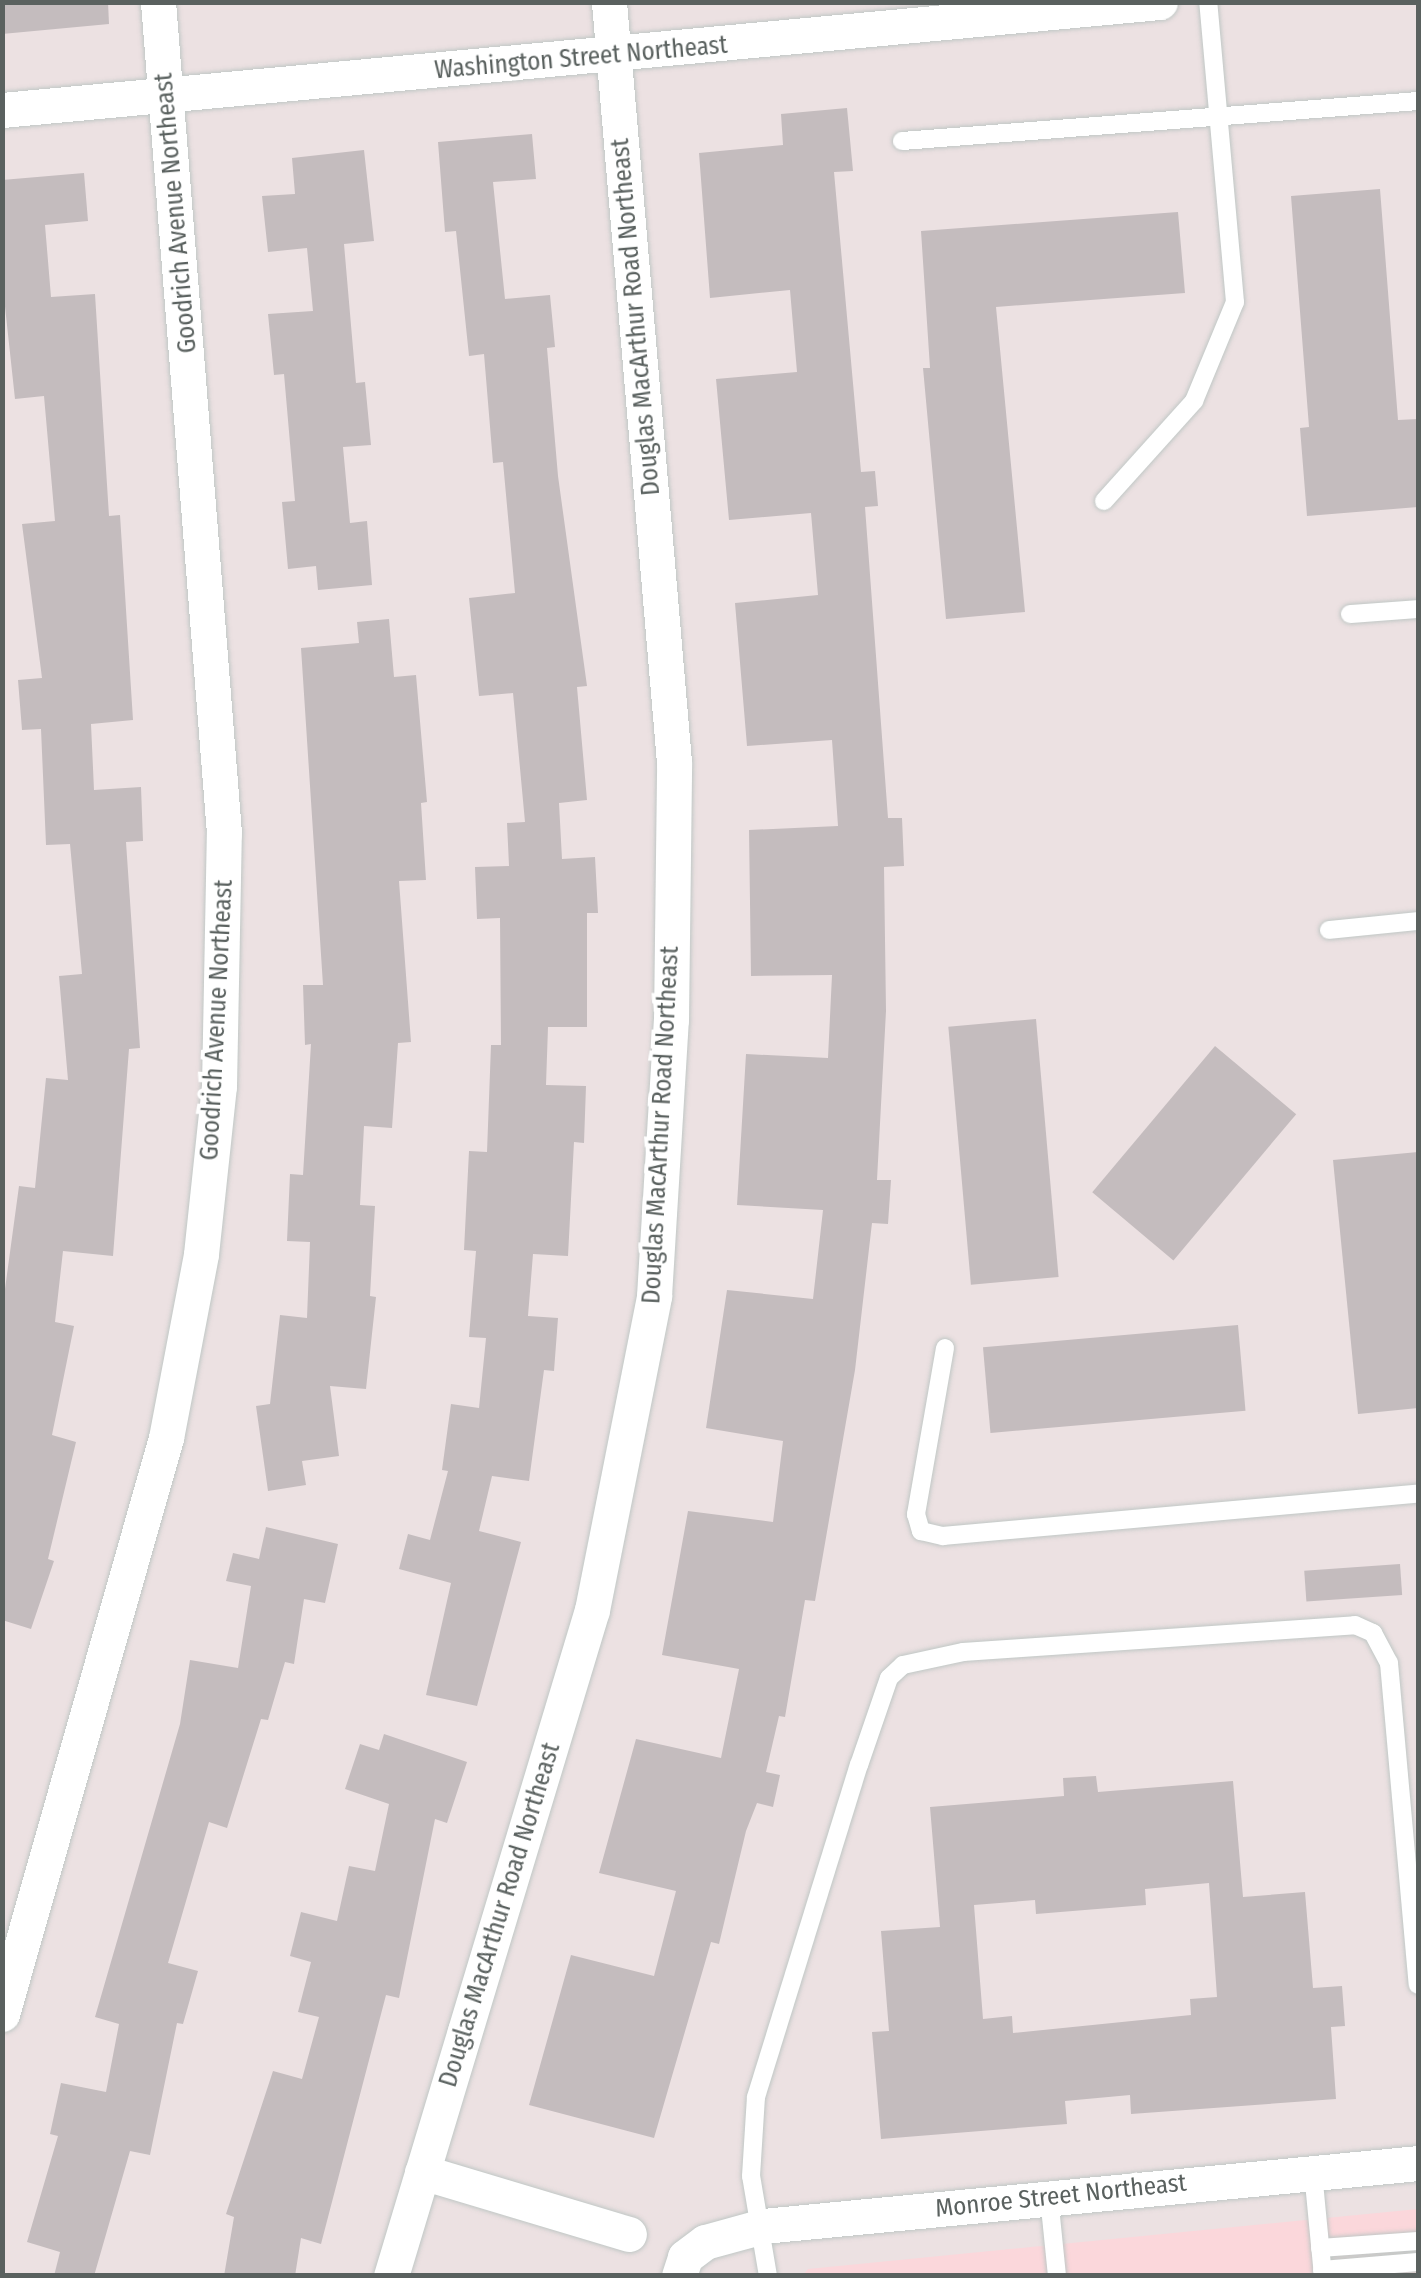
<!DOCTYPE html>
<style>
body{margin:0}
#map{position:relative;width:1421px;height:2278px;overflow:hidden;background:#ece1e2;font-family:"Fira Sans Condensed",sans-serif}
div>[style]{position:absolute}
.commercial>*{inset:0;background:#fbd7db}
.building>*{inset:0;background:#c4bcbe;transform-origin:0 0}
.roads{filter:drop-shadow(0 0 2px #c0c7c5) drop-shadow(0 0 2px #c0c7c5)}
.lane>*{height:18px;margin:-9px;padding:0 9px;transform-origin:9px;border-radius:9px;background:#fff}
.street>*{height:35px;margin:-17.5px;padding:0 17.5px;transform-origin:17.5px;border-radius:17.5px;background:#fff}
span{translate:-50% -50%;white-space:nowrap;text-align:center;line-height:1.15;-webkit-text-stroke:8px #fff;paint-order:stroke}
.street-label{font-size:25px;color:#5a615f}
.frame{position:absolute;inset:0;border:5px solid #5a615f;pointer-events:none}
</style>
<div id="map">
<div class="commercial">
<i style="clip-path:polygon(1418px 2209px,1418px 2275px,802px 2276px,808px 2269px)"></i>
</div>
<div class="building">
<i style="clip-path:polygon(2px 2px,108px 2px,109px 24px,2px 34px)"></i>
<i style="clip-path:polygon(847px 108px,853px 171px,834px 172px,861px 472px,875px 471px,878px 506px,865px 507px,888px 818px,902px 818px,904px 866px,884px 867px,886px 1011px,877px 1180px,891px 1180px,888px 1224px,872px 1223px,855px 1370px,815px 1601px,805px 1600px,785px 1717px,779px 1716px,766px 1772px,780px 1775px,773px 1807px,757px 1803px,746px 1831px,719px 1944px,711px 1942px,654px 2138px,529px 2105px,571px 1955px,654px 1976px,676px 1891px,599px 1873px,636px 1739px,721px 1758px,739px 1669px,662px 1655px,688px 1511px,773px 1522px,783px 1441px,706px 1428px,727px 1290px,813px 1299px,823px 1210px,737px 1205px,746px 1054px,828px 1058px,832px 975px,751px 976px,749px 830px,838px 826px,832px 740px,747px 746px,735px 603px,818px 595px,811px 513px,729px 520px,716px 379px,797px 372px,790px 290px,710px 298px,699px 153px,783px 145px,781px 114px)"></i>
<i style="clip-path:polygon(532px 134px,536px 179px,493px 182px,505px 299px,550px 295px,555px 347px,547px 348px,558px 476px,587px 686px,577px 687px,587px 800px,559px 803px,562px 859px,595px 857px,598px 913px,587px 913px,587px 1027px,548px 1027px,546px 1085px,586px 1086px,584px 1143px,574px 1142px,568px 1256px,533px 1254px,528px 1316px,558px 1318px,554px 1371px,544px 1370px,529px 1481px,492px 1476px,479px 1531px,521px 1542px,477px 1706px,426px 1695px,451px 1583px,399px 1569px,408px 1534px,430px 1540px,448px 1471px,442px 1470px,451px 1404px,479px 1408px,486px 1338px,469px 1337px,476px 1251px,464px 1250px,469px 1151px,487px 1152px,491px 1045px,501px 1045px,500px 918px,477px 919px,475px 867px,509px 866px,507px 823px,525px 822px,513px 693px,479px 696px,469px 598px,515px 593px,503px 462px,493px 463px,484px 354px,469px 356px,456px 231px,445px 232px,438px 142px)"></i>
<i style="clip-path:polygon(364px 150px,374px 241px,344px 244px,356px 383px,365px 382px,371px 445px,343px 447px,350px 523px,367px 521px,372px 585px,318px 590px,316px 566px,288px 569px,282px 502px,295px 501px,284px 374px,274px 375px,268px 314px,313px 311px,307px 248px,268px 252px,262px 196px,295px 194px,292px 158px)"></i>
<i style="clip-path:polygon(84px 173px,88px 221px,45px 225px,51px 297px,95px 294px,109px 516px,120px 515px,133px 720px,91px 724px,94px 790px,141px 787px,143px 841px,126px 842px,140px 1048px,129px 1049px,113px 1256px,63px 1251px,55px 1322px,74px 1326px,52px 1435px,76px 1442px,48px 1559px,54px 1561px,31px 1629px,2px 1620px,2px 1311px,19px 1186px,35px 1188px,46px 1078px,68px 1080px,59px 976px,82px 974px,70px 844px,46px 845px,41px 729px,22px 730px,18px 680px,42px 678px,22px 524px,55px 521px,44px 396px,15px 399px,2px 279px,2px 180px)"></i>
<i style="clip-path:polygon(1380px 189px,1398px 420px,1418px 419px,1418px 507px,1307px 516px,1300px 428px,1309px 427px,1291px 196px)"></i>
<i style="clip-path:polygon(1178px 212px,1185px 293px,996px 307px,1025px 612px,946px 619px,923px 368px,930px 368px,921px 231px)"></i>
<i style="clip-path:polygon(389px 619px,394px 677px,416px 675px,427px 802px,421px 803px,426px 880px,399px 881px,411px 1042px,398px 1043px,392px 1128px,364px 1126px,360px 1205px,375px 1206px,370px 1296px,376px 1297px,366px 1389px,330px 1386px,339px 1456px,302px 1461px,306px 1485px,268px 1491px,256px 1406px,270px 1404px,280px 1315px,307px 1318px,310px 1242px,287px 1241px,290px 1174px,303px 1175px,311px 1044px,305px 1045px,303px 985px,323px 985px,301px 648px,359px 643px,357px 622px)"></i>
<i style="left:1036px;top:1019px;width:259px;height:88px;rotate:85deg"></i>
<i style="left:1215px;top:1046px;width:106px;height:191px;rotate:40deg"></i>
<i style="clip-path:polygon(1418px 1152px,1418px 1408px,1358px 1414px,1333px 1160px)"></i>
<i style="left:1238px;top:1325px;width:86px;height:256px;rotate:85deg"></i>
<i style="clip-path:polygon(266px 1527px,338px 1544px,325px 1603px,304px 1599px,294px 1664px,285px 1662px,268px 1720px,261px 1719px,227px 1828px,209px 1822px,168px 1963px,198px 1971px,183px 2024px,177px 2023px,150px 2155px,130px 2151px,94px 2276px,54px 2276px,60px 2252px,27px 2242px,58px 2136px,50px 2134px,61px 2083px,106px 2092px,119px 2024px,95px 2017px,180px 1724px,190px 1660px,238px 1668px,251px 1586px,226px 1581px,233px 1553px,259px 1559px)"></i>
<i style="left:1400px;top:1564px;width:31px;height:96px;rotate:86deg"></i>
<i style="clip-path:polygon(384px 1734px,467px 1762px,447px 1823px,435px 1819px,399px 1998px,386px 1995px,321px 2244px,301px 2238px,295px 2276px,224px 2276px,234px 2217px,226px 2214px,273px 2071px,302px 2079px,319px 2017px,298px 2012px,311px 1962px,290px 1956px,301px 1912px,337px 1921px,349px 1866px,375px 1871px,389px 1804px,345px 1789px,360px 1744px,379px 1750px)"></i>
<i style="clip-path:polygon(evenodd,1096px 1776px,1098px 1792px,1233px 1781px,1243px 1897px,1305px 1892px,1313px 1988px,1342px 1986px,1345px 2026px,1331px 2027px,1336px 2099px,1131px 2114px,1130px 2095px,1065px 2101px,1067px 2124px,881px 2139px,872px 2032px,889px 2031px,881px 1931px,940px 1927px,930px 1807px,1064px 1796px,1063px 1778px,1096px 1776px,1209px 1883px,1217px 1997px,1190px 1999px,1191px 2015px,1013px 2033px,1012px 2016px,983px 2019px,974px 1905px,1035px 1900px,1036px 1914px,1146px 1905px,1145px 1889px,1209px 1883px)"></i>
</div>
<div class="roads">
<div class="lane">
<i style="left:902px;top:141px;width:518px;rotate:-4.43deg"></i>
<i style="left:1104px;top:501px;width:135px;rotate:-48deg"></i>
<i style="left:1194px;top:401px;width:107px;rotate:-67.5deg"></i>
<i style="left:1235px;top:302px;width:301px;rotate:-95.1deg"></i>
<i style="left:1350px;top:614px;width:68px;rotate:-4.2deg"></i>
<i style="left:1329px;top:930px;width:89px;rotate:-5.8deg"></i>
<i style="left:945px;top:1348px;width:169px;rotate:99.9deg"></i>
<i style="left:916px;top:1514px;width:18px;rotate:74deg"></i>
<i style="left:921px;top:1531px;width:23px;rotate:13deg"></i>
<i style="left:943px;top:1536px;width:477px;rotate:-5.1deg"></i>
<i style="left:1313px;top:2172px;width:104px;rotate:84.5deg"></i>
<i style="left:1049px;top:2197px;width:79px;rotate:84.2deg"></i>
<i style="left:1320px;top:2248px;width:98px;rotate:-4.1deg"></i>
<i style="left:1322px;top:2270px;width:96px;rotate:-4.8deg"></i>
<i style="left:768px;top:2276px;width:101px;rotate:-99.6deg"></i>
<i style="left:751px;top:2176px;width:79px;rotate:-86.4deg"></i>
<i style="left:756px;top:2097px;width:348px;rotate:-72.8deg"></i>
<i style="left:859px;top:1765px;width:92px;rotate:-71deg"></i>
<i style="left:889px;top:1678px;width:19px;rotate:-43deg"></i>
<i style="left:903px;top:1665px;width:61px;rotate:-12.2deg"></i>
<i style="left:963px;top:1652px;width:393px;rotate:-3.9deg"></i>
<i style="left:1355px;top:1625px;width:20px;rotate:24deg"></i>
<i style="left:1373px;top:1633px;width:34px;rotate:62deg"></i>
<i style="left:1389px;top:1663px;width:323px;rotate:84.9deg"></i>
</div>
<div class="street">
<i style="left:2px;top:110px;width:1163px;rotate:-5.33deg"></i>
<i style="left:2px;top:2014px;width:599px;rotate:-74.11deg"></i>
<i style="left:166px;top:1438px;width:187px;rotate:-79.2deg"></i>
<i style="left:201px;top:1254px;width:169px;rotate:-83.9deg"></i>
<i style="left:219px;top:1086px;width:253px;rotate:-88.9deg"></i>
<i style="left:224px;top:833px;width:834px;rotate:-94.54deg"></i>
<i style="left:422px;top:2172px;width:216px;rotate:16.7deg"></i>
<i style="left:391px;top:2276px;width:696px;rotate:-73.21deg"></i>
<i style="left:592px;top:1610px;width:320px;rotate:-78.8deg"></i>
<i style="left:654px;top:1296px;width:277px;rotate:-86.5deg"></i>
<i style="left:671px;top:1020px;width:258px;rotate:-89.3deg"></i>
<i style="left:674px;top:762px;width:763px;rotate:-94.89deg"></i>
<i style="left:679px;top:2276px;width:20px;rotate:-72deg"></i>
<i style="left:685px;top:2257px;width:25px;rotate:-37deg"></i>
<i style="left:705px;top:2242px;width:60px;rotate:-15.4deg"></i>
<i style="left:763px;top:2226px;width:658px;rotate:-5.49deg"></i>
</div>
</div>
<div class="street-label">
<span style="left:581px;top:58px;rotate:-5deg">Washington Street Northeast</span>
<span style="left:176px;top:213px;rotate:-95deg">Goodrich Avenue Northeast</span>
<span style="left:636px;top:317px;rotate:-95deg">Douglas MacArthur Road Northeast</span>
<span style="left:217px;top:1020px;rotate:-87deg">Goodrich Avenue Northeast</span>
<span style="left:661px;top:1125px;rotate:-87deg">Douglas MacArthur Road Northeast</span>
<span style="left:500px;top:1915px;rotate:-73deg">Douglas MacArthur Road Northeast</span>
<span style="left:1061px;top:2196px;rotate:-6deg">Monroe Street Northeast</span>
</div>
<div class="frame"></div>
</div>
